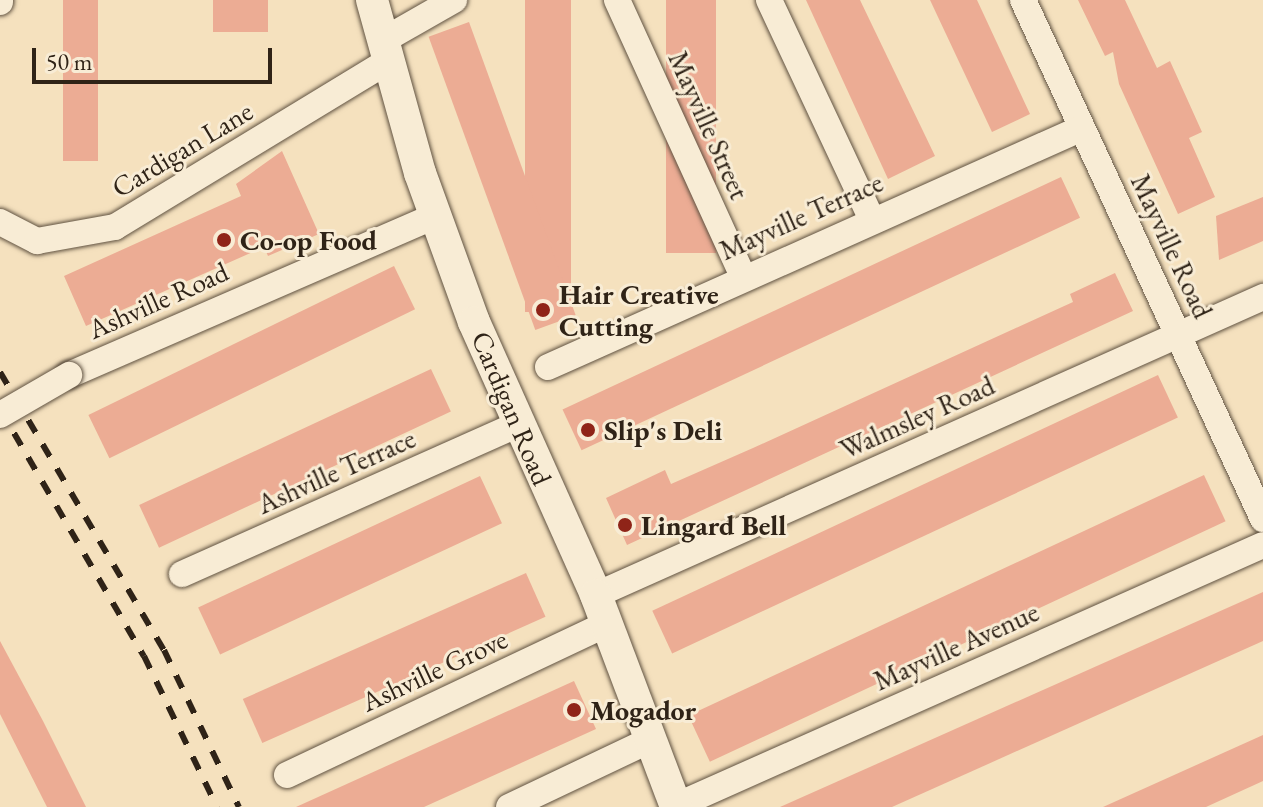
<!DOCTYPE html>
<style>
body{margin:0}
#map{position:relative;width:1263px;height:807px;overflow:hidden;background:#f5e1be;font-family:"EB Garamond",serif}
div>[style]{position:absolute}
.building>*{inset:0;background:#ecac94;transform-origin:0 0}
.roads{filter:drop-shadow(0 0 2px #605241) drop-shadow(0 0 2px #605241)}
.minor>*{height:26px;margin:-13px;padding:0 13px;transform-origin:13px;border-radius:13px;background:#f8ecd5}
.tertiary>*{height:32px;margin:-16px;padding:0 16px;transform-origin:16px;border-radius:16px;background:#f8ecd5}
.rail>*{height:6px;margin-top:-3px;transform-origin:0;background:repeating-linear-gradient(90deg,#2f2317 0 14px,transparent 0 28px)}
.bridges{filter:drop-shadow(0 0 2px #605241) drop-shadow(0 0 2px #605241)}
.minor-bridge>*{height:26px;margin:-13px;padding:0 13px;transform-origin:13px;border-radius:13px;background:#f8ecd5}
.dots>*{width:22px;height:22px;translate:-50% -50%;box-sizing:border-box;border:4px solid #f8ecd5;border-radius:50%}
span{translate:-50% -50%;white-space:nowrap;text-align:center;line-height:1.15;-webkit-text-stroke:6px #f8ecd5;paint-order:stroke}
.street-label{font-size:28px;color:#2f2317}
.poi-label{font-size:28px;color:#2f2317;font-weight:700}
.left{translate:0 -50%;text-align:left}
.scale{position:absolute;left:32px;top:48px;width:240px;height:36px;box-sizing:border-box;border:4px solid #2f2317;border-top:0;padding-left:10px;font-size:24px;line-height:28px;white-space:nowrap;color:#2f2317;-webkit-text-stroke:6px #f8ecd5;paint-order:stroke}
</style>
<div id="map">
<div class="building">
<i style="left:63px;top:0;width:35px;height:161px"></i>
<i style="left:213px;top:0;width:55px;height:32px"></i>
<i style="left:525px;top:0;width:46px;height:312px"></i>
<i style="left:666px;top:0;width:50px;height:253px"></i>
<i style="clip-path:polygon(806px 0,860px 0,935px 156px,888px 179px)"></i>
<i style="clip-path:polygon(930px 0,977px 0,1030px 114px,992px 132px)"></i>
<i style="clip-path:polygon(1078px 0,1125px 0,1157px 68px,1170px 61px,1202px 132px,1189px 138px,1215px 197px,1178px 214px,1119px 84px,1113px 52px,1105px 56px)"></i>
<i style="left:469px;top:22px;width:312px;height:43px;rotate:70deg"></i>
<i style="clip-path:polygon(282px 151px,319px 234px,268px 256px,264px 247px,86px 326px,64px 276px,241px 196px,236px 184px)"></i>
<i style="left:1061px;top:177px;width:45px;height:550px;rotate:65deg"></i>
<i style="clip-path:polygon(1263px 197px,1263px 241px,1219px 260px,1216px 216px)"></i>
<i style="left:394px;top:266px;width:48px;height:340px;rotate:64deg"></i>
<i style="clip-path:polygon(1115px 273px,1133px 311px,627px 545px,606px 498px,665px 470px,671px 484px,753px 448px,1073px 302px,1070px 294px)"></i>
<i style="left:431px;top:369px;width:47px;height:322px;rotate:65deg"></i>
<i style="left:1158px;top:375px;width:47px;height:558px;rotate:65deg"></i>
<i style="left:1204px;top:475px;width:51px;height:569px;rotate:65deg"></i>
<i style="left:480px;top:476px;width:52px;height:311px;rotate:65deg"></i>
<i style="left:526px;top:573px;width:48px;height:310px;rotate:66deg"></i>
<i style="clip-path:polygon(1263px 592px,1263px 641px,892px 807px,780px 807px)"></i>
<i style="clip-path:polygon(0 641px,43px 721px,86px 807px,47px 807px,0 714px)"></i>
<i style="clip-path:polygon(574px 681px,596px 729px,424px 807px,296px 807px)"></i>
<i style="clip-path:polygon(1263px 735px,1263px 781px,1206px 807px,1103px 807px)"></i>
</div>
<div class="roads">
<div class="minor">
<i style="left:617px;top:0;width:304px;rotate:65.5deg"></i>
<i style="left:769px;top:0;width:243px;rotate:64.9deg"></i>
<i style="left:1023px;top:0;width:572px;rotate:65.18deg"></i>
<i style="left:0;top:2px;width:2px;rotate:-90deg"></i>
<i style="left:382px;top:41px;width:83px;rotate:-29.7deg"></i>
<i style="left:0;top:222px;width:42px;rotate:27.2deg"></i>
<i style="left:37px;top:241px;width:79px;rotate:-10.2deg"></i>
<i style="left:115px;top:227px;width:317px;rotate:-31.3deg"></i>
<i style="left:548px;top:367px;width:585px;rotate:-24.11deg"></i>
<i style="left:69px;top:375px;width:398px;rotate:-23.5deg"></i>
<i style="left:182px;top:574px;width:367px;rotate:-24deg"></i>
<i style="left:596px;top:595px;width:731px;rotate:-24.07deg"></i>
<i style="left:287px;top:775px;width:354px;rotate:-25.3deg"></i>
<i style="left:676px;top:806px;width:642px;rotate:-23.97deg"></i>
<i style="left:509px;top:807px;width:158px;rotate:-25.4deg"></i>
</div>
<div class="tertiary">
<i style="left:372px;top:0;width:180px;rotate:74.5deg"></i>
<i style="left:420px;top:173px;width:158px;rotate:70.1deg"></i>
<i style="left:474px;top:322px;width:299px;rotate:65.9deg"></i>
<i style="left:596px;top:595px;width:227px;rotate:69.3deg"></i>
</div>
</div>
<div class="rail">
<i style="left:0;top:372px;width:323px;rotate:59.5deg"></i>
<i style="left:164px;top:650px;width:174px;rotate:64.5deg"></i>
<i style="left:0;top:409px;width:286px;rotate:59.8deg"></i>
<i style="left:144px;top:656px;width:168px;rotate:64.2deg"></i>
</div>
<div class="bridges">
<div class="minor-bridge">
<i style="left:0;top:415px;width:80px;rotate:-30.1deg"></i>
</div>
</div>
<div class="dots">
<i style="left:224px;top:240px;background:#8f2418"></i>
<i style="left:543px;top:310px;background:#8f2418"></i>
<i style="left:588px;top:430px;background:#8f2418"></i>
<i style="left:625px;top:525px;background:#8f2418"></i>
<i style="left:574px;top:710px;background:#8f2418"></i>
</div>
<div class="street-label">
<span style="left:709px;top:125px;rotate:66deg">Mayville Street</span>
<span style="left:182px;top:149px;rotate:-31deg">Cardigan Lane</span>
<span style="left:801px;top:216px;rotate:-24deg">Mayville Terrace</span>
<span style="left:1172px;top:246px;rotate:65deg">Mayville Road</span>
<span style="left:158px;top:300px;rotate:-24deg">Ashville Road</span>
<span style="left:512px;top:408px;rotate:67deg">Cardigan Road</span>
<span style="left:917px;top:417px;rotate:-24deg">Walmsley Road</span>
<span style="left:336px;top:471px;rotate:-24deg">Ashville Terrace</span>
<span style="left:956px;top:646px;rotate:-24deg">Mayville Avenue</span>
<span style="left:434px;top:670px;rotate:-25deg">Ashville Grove</span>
</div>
<div class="poi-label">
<span class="left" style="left:240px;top:240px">Co-op Food</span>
<span class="left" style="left:559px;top:310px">Hair Creative<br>Cutting</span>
<span class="left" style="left:604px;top:430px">Slip's Deli</span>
<span class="left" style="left:641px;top:525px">Lingard Bell</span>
<span class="left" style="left:590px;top:710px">Mogador</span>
</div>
<div class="scale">50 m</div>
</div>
